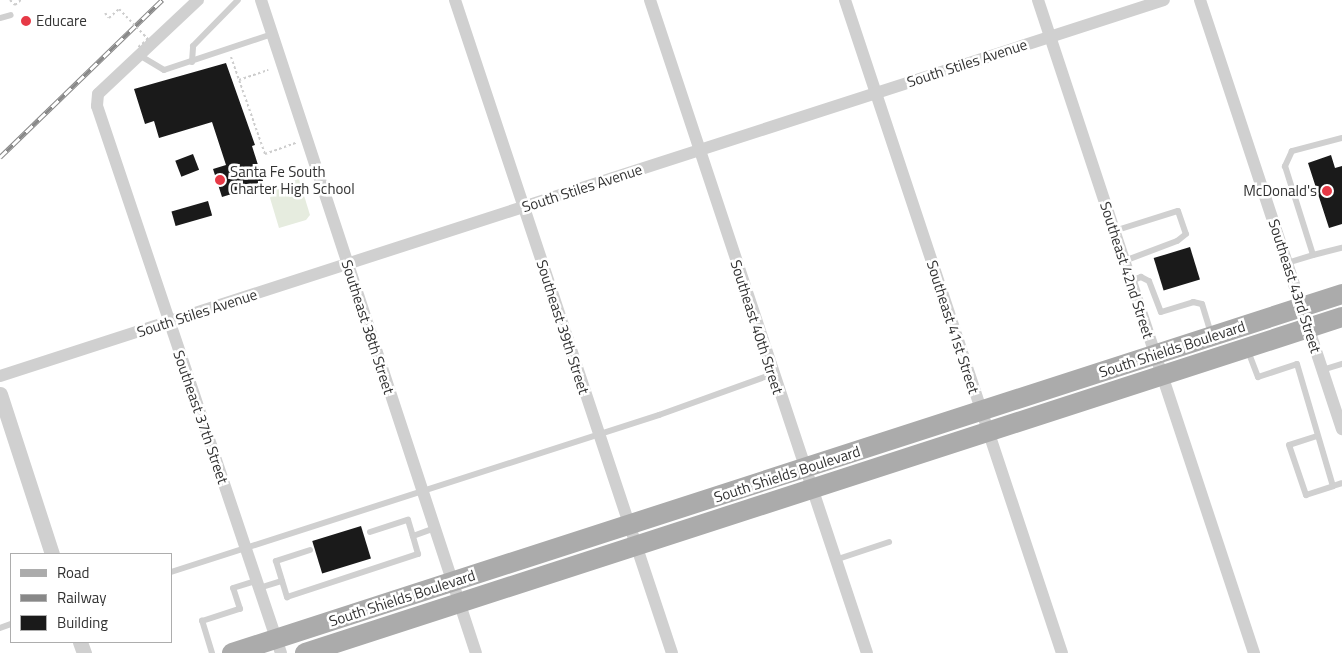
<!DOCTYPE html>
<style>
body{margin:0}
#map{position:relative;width:1342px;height:653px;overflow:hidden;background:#fff;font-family:"Titillium Web",sans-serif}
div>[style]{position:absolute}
.green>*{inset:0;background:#e6ecdf}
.building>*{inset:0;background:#1a1a1a;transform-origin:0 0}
.path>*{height:2px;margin-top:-1px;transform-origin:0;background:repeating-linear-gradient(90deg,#cdcdcd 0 2.5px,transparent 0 5px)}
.service>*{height:6px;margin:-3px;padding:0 3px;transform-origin:3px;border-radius:3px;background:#d0d0d0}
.minor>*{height:12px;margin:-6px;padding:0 6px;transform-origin:6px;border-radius:6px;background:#d0d0d0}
.tertiary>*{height:15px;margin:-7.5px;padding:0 7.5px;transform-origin:7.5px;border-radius:7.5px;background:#d0d0d0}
.primary>*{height:20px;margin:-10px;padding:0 10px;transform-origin:10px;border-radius:10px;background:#ababab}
.rail>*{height:5px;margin-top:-2.5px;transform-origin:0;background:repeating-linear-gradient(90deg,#fff 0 9px,#888 0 18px);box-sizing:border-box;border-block:1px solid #888}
.path-bridge>*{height:2px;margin-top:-1px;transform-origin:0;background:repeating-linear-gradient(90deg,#cdcdcd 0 2.5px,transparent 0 5px)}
.dots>*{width:14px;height:14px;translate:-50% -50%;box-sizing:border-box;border:2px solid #fff;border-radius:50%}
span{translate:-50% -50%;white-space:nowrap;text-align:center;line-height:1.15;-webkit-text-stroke:5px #fff;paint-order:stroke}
.poi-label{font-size:15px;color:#333}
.left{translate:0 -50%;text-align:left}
.right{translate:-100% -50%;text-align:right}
.street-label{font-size:15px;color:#333}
.legend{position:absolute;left:10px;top:553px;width:162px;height:90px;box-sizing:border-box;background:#fff;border:1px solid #adadad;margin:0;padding:6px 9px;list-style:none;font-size:15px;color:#333}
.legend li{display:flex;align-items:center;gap:10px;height:25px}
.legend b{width:25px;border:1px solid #adadad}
</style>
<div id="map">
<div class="green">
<i style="clip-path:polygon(299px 179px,310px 215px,306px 220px,279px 228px,270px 198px,276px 186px)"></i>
</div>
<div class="building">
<i style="clip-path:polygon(226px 63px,255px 145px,252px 146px,264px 184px,222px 197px,213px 169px,226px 165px,212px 122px,159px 138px,154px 121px,145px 124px,134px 89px)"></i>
<i style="left:193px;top:154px;width:17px;height:19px;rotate:69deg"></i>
<i style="clip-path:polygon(1331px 155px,1335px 168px,1342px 166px,1342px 224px,1329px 228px,1308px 163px)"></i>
<i style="left:208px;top:201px;width:15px;height:38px;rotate:74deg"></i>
<i style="left:1190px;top:247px;width:34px;height:38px;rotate:73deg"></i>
<i style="left:361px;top:526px;width:34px;height:51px;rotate:73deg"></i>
</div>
<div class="path">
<i style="left:10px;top:0;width:7px;rotate:45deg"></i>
<i style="left:15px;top:5px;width:8px;rotate:-40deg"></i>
<i style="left:231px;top:57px;width:103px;rotate:70.7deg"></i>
<i style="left:265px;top:154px;width:33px;rotate:-20deg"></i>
<i style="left:239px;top:80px;width:31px;rotate:-19deg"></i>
</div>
<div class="service">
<i style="left:0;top:18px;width:11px;rotate:-15deg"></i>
<i style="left:139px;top:55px;width:29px;rotate:31deg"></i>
<i style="left:164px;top:70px;width:114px;rotate:-18.4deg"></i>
<i style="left:192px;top:62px;width:16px;rotate:-86deg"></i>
<i style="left:193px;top:46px;width:64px;rotate:-45.6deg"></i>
<i style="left:1342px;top:138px;width:52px;rotate:165.4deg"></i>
<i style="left:1292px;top:151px;width:17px;rotate:115deg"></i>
<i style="left:1285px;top:166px;width:93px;rotate:72.5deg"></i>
<i style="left:1313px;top:255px;width:30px;rotate:-14deg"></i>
<i style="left:1114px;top:231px;width:67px;rotate:-17.4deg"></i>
<i style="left:1178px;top:211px;width:24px;rotate:71deg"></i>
<i style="left:1186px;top:234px;width:11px;rotate:142deg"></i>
<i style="left:1177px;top:241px;width:57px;rotate:159.3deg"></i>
<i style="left:1287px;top:263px;width:27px;rotate:-17deg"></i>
<i style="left:1131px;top:281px;width:11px;rotate:-22deg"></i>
<i style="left:1141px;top:277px;width:9px;rotate:27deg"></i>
<i style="left:1149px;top:281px;width:33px;rotate:69deg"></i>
<i style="left:1161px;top:312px;width:34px;rotate:-17deg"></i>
<i style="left:1193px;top:302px;width:9px;rotate:13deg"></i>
<i style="left:1202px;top:304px;width:30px;rotate:73deg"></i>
<i style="left:1248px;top:351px;width:28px;rotate:69deg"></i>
<i style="left:1258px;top:377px;width:41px;rotate:-18.4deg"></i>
<i style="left:1297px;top:364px;width:127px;rotate:73.6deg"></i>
<i style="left:1333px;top:486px;width:9px;rotate:-18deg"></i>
<i style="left:1322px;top:370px;width:21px;rotate:-17deg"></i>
<i style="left:1317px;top:436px;width:29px;rotate:162deg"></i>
<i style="left:1289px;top:445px;width:53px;rotate:71.2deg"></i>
<i style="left:1306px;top:495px;width:28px;rotate:-18deg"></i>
<i style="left:370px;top:532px;width:40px;rotate:-18deg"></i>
<i style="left:408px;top:520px;width:17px;rotate:73deg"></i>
<i style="left:310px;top:550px;width:36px;rotate:162deg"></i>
<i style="left:276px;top:561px;width:38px;rotate:73deg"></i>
<i style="left:287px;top:597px;width:138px;rotate:-18.2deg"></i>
<i style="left:418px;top:554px;width:19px;rotate:-106deg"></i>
<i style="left:413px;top:536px;width:23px;rotate:-20deg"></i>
<i style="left:835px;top:560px;width:57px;rotate:-18.4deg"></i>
<i style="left:171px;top:572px;width:513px;rotate:-17.83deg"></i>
<i style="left:659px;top:415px;width:121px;rotate:-19.8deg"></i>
<i style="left:259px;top:588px;width:24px;rotate:-17deg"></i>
<i style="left:0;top:628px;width:12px;rotate:-20deg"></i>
<i style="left:212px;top:653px;width:34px;rotate:-107deg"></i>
<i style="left:202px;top:621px;width:40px;rotate:-18deg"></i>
<i style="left:240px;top:609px;width:22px;rotate:-108deg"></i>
<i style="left:233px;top:588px;width:24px;rotate:-17deg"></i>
</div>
<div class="minor">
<i style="left:198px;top:0;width:137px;rotate:136.8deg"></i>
<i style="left:98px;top:94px;width:12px;rotate:95deg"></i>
<i style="left:97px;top:106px;width:577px;rotate:71.41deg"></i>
<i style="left:261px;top:0;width:687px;rotate:71.78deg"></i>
<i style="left:455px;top:0;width:688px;rotate:71.62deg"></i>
<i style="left:650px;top:0;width:688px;rotate:71.62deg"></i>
<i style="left:845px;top:0;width:688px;rotate:71.62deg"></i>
<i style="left:1038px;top:0;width:688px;rotate:71.7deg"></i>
<i style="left:1200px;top:0;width:452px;rotate:71.7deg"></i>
<i style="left:0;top:376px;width:1223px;rotate:-17.9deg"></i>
</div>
<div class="tertiary">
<i style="left:0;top:394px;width:168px;rotate:72deg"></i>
<i style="left:80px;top:642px;width:12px;rotate:70deg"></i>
</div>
<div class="primary">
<i style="left:232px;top:653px;width:1167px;rotate:-17.92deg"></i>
<i style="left:305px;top:653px;width:1090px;rotate:-17.95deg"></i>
</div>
<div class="rail">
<i style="left:0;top:157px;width:226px;rotate:-44.1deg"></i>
</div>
<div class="path-bridge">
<i style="left:105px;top:13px;width:6px;rotate:51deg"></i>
<i style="left:109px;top:18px;width:13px;rotate:-42deg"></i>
<i style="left:119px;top:9px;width:42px;rotate:46deg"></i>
<i style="left:148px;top:39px;width:13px;rotate:141deg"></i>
</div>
<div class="dots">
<i style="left:26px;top:21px;background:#e63946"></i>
<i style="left:220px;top:180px;background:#e63946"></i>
<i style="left:1327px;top:191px;background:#e63946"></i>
</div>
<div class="poi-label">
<span class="left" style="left:36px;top:21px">Educare</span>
<span class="left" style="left:230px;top:180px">Santa Fe South<br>Charter High School</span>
<span class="right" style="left:1317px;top:191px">McDonald's</span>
</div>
<div class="street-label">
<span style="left:967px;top:63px;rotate:-18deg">South Stiles Avenue</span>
<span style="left:582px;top:188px;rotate:-18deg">South Stiles Avenue</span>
<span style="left:1127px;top:270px;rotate:72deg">Southeast 42nd Street</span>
<span style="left:1295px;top:286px;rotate:72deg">Southeast 43rd Street</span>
<span style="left:197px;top:313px;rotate:-18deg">South Stiles Avenue</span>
<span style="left:368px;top:327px;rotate:72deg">Southeast 38th Street</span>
<span style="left:563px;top:327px;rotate:72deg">Southeast 39th Street</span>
<span style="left:757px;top:327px;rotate:72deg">Southeast 40th Street</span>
<span style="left:953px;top:327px;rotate:72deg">Southeast 41st Street</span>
<span style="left:1172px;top:349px;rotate:-18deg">South Shields Boulevard</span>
<span style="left:201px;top:417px;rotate:71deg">Southeast 37th Street</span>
<span style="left:787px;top:474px;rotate:-18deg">South Shields Boulevard</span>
<span style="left:402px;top:598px;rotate:-18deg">South Shields Boulevard</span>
</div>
<ul class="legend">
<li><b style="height:6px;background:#ababab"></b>Road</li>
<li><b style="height:6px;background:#888"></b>Railway</li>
<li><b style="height:14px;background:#1a1a1a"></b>Building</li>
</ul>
</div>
